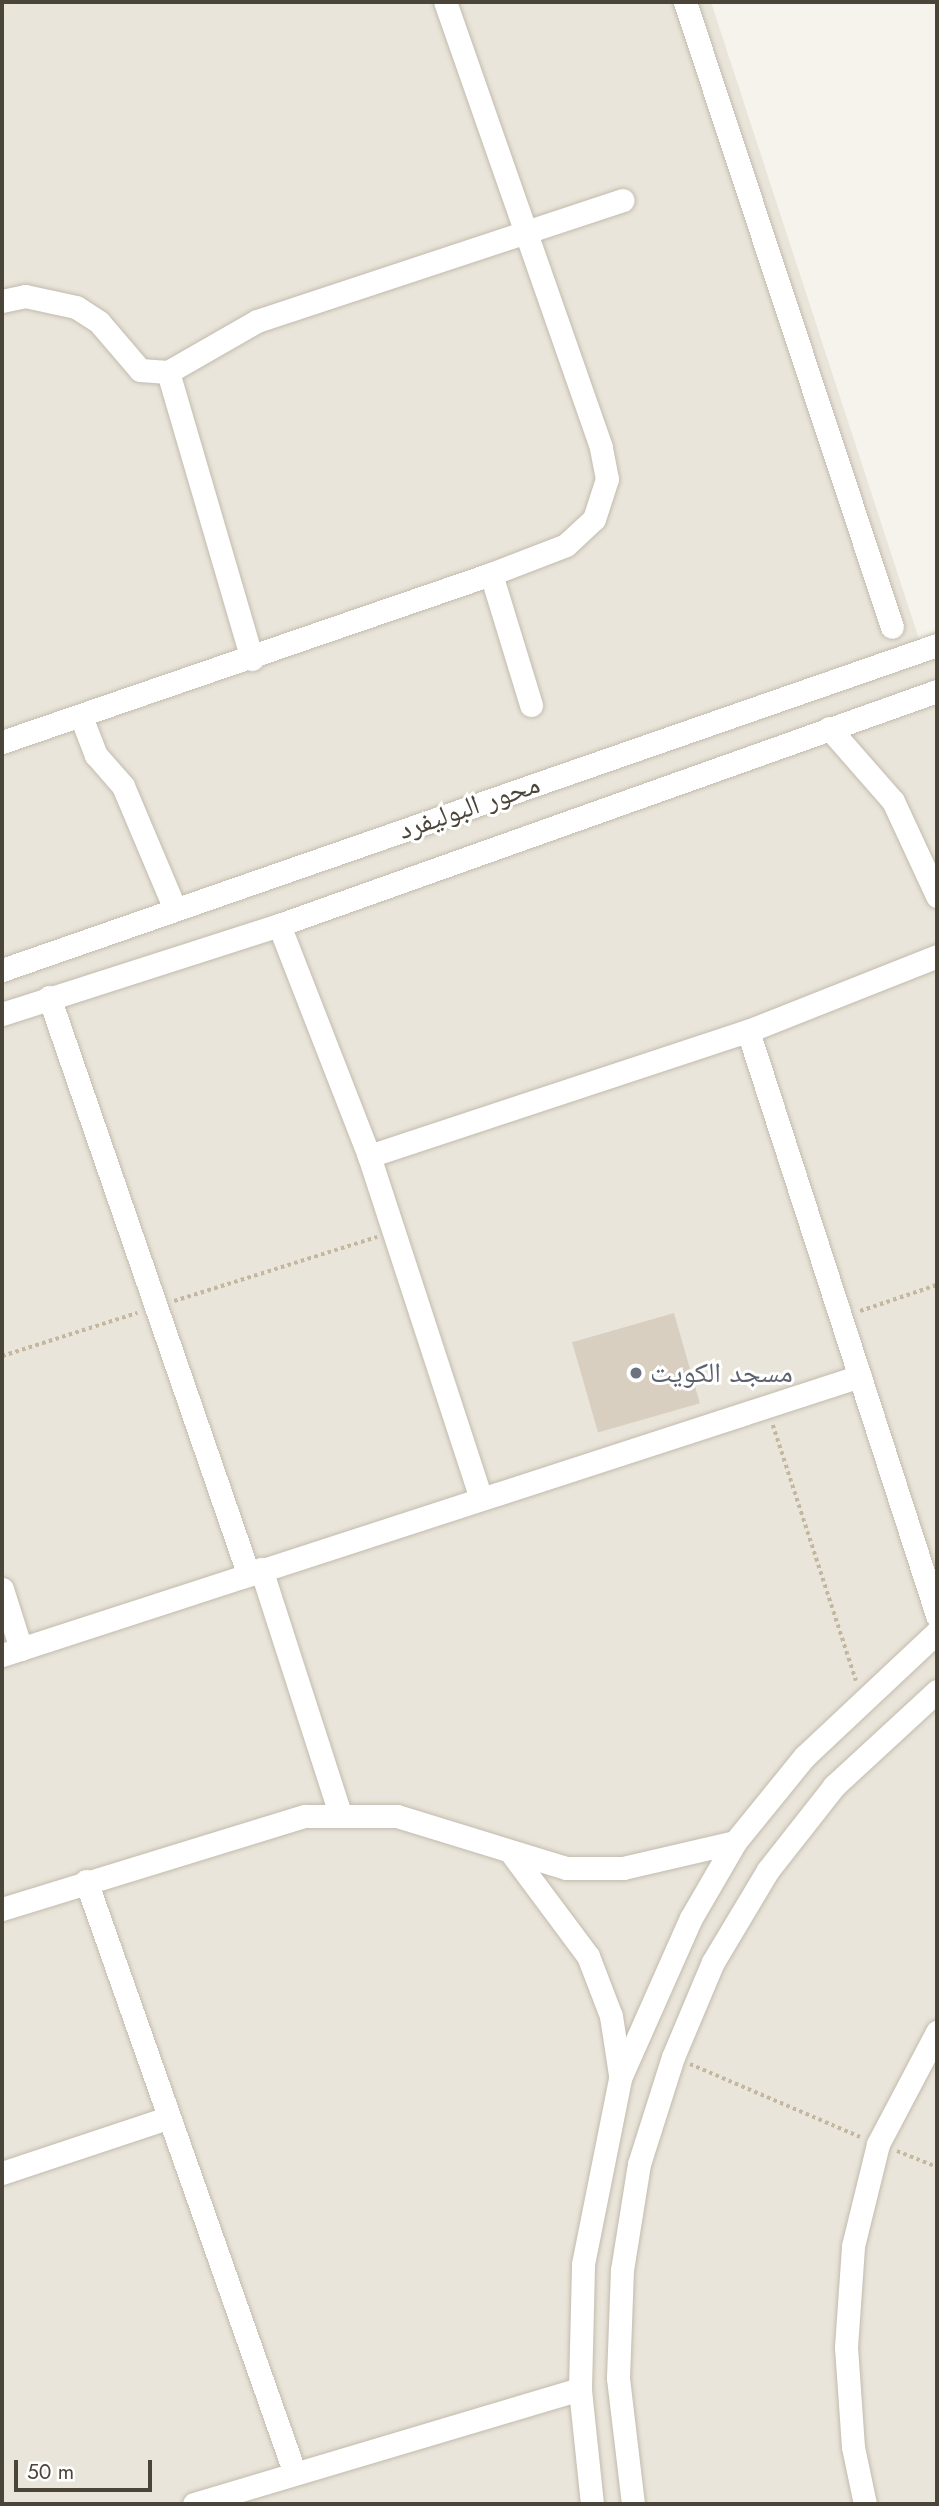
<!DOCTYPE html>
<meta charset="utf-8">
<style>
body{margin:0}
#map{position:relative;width:939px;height:2506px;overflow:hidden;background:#f6f3ec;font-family:Jost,"Noto Naskh Arabic",sans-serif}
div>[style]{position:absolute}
.residential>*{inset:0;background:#eae5da}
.building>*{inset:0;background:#d8cfc1;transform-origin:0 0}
.path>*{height:3.5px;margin-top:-1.75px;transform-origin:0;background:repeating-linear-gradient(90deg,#c4b79f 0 3.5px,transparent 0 7px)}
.roads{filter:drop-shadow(0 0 2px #c2bbae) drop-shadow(0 0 2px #c2bbae)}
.minor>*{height:23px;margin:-11.5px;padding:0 11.5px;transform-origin:11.5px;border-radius:11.5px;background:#fff}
.dots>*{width:19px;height:19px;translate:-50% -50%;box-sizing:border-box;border:4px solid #fff;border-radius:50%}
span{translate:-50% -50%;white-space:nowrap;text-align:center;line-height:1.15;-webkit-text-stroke:6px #fff;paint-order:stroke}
.street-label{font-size:28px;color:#4b4439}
.worship-label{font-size:28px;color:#5b616d}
.left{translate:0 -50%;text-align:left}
.frame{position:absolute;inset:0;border:4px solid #4b4439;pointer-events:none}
.scale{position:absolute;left:14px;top:2460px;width:138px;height:32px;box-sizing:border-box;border:4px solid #4b4439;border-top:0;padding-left:9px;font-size:21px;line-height:24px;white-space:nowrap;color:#4b4439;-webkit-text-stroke:5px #fff;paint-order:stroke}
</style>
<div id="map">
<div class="residential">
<i style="clip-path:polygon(2px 2px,711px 2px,919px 639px,937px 633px,937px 2504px,2px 2504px)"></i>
</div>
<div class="building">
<i style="left:674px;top:1313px;width:94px;height:106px;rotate:74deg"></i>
</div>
<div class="path">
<i style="left:174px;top:1301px;width:213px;rotate:-17.5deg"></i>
<i style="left:860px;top:1311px;width:81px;rotate:-18.7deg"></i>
<i style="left:2px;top:1356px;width:142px;rotate:-17.7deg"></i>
<i style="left:773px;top:1425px;width:269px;rotate:72deg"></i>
<i style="left:690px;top:2064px;width:185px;rotate:23.2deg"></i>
<i style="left:897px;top:2151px;width:43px;rotate:21.8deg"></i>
</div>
<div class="roads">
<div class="minor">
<i style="left:685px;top:2px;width:658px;rotate:71.68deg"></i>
<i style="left:2px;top:301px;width:24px;rotate:-12deg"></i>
<i style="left:25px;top:296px;width:52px;rotate:12.2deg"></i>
<i style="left:76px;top:307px;width:27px;rotate:33deg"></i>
<i style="left:99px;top:322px;width:63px;rotate:49.5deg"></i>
<i style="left:140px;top:370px;width:28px;rotate:4deg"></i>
<i style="left:168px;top:372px;width:103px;rotate:-29.8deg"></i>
<i style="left:257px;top:321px;width:385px;rotate:-18.3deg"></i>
<i style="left:168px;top:372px;width:299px;rotate:73.7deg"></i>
<i style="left:491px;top:574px;width:137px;rotate:73deg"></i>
<i style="left:82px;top:719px;width:39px;rotate:69deg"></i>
<i style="left:96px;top:755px;width:41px;rotate:48.9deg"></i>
<i style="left:123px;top:786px;width:134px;rotate:67.1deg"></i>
<i style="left:829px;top:728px;width:97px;rotate:48.8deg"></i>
<i style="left:893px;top:801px;width:105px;rotate:65.1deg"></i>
<i style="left:2px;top:742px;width:517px;rotate:-18.96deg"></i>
<i style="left:491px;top:574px;width:80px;rotate:-21.1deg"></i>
<i style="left:566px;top:545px;width:38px;rotate:-43deg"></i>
<i style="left:594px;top:519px;width:42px;rotate:-72deg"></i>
<i style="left:607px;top:479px;width:33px;rotate:-101deg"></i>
<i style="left:601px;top:447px;width:472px;rotate:-109.3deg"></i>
<i style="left:279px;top:925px;width:248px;rotate:68.7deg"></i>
<i style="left:369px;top:1156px;width:360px;rotate:71.9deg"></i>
<i style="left:2px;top:970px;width:990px;rotate:-19.17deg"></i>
<i style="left:49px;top:997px;width:609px;rotate:70.94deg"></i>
<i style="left:2px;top:1014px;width:291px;rotate:-17.8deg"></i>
<i style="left:279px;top:925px;width:698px;rotate:-19.58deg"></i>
<i style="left:748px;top:1031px;width:614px;rotate:72.07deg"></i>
<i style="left:369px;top:1156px;width:399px;rotate:-18.3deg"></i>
<i style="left:748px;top:1031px;width:203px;rotate:-21.6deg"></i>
<i style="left:261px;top:1569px;width:257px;rotate:72.1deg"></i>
<i style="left:2px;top:1589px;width:63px;rotate:72.4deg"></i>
<i style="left:2px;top:1655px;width:902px;rotate:-18.01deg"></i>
<i style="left:512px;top:1854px;width:127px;rotate:53.3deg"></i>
<i style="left:588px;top:1956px;width:64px;rotate:69deg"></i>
<i style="left:611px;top:2016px;width:60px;rotate:81.3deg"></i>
<i style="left:86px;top:1881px;width:626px;rotate:70.58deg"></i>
<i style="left:2px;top:1909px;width:317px;rotate:-17.1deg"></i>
<i style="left:305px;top:1816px;width:92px"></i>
<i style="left:397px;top:1816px;width:177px;rotate:17.1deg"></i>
<i style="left:566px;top:1868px;width:57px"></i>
<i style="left:623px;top:1868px;width:115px;rotate:-13.1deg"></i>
<i style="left:2px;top:2173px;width:174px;rotate:-18.4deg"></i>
<i style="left:194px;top:2504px;width:403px;rotate:-16.6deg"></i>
<i style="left:592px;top:2504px;width:116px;rotate:-96deg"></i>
<i style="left:580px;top:2389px;width:125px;rotate:-88.6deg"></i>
<i style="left:583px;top:2264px;width:190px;rotate:-78.7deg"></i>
<i style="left:620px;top:2078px;width:175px;rotate:-66.1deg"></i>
<i style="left:691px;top:1918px;width:88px;rotate:-59.9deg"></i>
<i style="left:735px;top:1842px;width:111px;rotate:-50.9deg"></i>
<i style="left:805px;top:1756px;width:181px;rotate:-43.2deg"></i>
<i style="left:633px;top:2504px;width:127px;rotate:-96.8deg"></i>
<i style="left:618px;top:2378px;width:108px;rotate:-87.9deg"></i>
<i style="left:622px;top:2270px;width:107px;rotate:-80.9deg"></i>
<i style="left:639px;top:2164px;width:112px;rotate:-72.4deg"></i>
<i style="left:673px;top:2057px;width:103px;rotate:-67.2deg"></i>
<i style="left:713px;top:1962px;width:107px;rotate:-59.1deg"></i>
<i style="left:768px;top:1870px;width:107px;rotate:-51.8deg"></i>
<i style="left:834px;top:1786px;width:140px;rotate:-42.7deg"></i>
<i style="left:865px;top:2504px;width:58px;rotate:-101.9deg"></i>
<i style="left:853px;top:2447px;width:100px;rotate:-94deg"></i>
<i style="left:846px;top:2347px;width:101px;rotate:-86deg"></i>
<i style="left:853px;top:2246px;width:105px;rotate:-76.2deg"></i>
<i style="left:878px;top:2144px;width:127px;rotate:-62.2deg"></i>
</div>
</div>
<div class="dots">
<i style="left:636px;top:1373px;background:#6b7280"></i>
</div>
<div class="street-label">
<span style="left:469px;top:807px;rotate:-19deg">محور البوليفرد</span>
</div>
<div class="worship-label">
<span class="left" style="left:650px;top:1373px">مسجد الكويت</span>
</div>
<div class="frame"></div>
<div class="scale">50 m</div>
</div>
